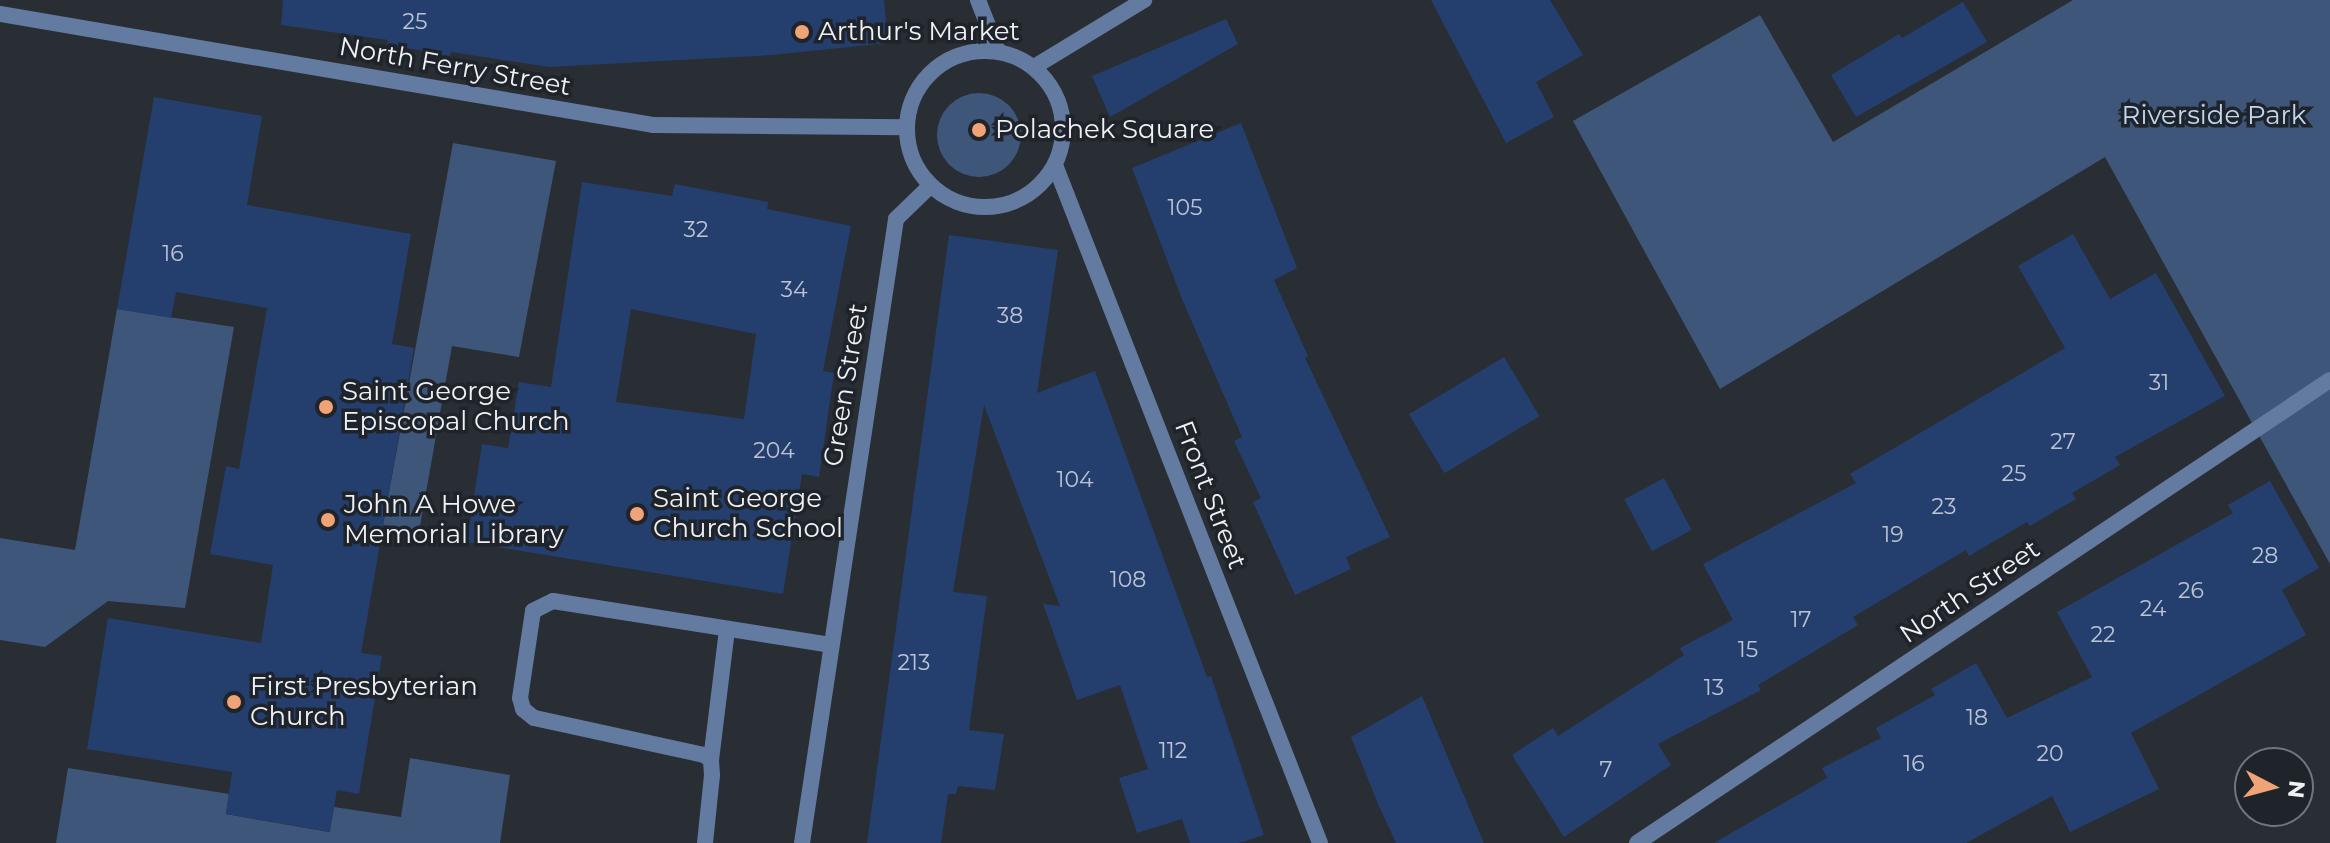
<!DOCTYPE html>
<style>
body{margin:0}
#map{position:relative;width:2330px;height:843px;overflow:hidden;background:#292d34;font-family:Montserrat,sans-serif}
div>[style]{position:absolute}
.green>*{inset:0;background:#3f567b}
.round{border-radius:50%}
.building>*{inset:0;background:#243f6e;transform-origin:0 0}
.service>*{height:16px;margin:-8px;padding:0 8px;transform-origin:8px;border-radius:8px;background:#637aa1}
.minor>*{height:16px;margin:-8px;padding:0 8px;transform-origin:8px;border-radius:8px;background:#637aa1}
.minor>.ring{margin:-8px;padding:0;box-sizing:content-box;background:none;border:16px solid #637aa1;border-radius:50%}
.dots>*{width:22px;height:22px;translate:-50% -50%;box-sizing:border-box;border:4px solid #1f232a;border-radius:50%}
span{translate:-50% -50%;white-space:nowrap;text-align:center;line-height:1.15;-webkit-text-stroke:7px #1f232a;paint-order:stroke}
.number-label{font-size:22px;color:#bcc4d4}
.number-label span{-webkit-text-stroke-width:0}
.poi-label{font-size:26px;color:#eef1f6}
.left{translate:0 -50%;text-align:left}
.street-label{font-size:26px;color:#eef1f6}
.park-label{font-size:26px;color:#c2d5f3}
.north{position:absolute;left:2234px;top:747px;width:80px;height:80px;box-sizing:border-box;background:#1f232a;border:2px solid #72757c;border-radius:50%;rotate:96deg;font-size:22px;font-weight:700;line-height:32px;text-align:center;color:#eef1f6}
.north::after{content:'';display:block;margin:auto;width:28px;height:36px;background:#efa377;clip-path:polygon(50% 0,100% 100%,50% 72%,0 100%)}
</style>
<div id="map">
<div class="green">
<i style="clip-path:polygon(2073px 0,2330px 0,2330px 564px,2105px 157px,1720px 389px,1573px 121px,1760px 15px,1833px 142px)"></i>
<i class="round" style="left:937px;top:93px;width:84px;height:84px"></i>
<i style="clip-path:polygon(453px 143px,556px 161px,519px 357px,452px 346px,419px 532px,383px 525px)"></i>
<i style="clip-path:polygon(117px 309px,234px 327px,185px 608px,108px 601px,45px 647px,0 640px,0 538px,75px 550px)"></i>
<i style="clip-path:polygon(410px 758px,510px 775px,500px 843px,56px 843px,68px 768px,229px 794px,226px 814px,329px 832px,334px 807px,401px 817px)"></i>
</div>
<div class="building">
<i style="clip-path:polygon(283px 0,884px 0,888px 43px,772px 55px,549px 67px,451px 52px,450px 56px,387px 44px,388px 40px,281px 25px)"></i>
<i style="clip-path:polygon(1431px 0,1550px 0,1583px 55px,1536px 82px,1554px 117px,1506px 143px)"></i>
<i style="clip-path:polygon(1963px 2px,1987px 42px,1856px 117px,1831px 75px,1899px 34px,1902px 38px)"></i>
<i style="clip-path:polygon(1226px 19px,1238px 44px,1110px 117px,1092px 76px)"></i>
<i style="clip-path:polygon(154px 97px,262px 116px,247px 205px,411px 234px,392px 344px,414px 348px,361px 653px,382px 656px,359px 794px,337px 790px,330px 832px,226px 814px,232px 772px,87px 749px,108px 618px,261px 643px,273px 565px,210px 554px,226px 466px,239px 469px,267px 308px,176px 292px,171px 318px,117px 309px)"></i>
<i style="clip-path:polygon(1241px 123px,1297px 268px,1274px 280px,1308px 356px,1305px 358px,1390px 537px,1346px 557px,1351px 569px,1295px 595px,1253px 502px,1261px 498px,1234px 441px,1242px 437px,1182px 299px,1132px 168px)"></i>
<i style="clip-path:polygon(evenodd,582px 182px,672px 196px,675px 184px,768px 202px,767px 209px,851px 226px,823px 371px,834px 373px,819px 477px,802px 474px,783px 594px,467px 542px,482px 444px,508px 448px,519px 382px,551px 387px,582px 182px,631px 309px,756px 334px,744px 419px,616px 402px,631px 309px)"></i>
<i style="clip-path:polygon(2073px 234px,2110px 299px,2156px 273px,2225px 396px,2115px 457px,2120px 465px,2072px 493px,2076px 499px,2030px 526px,2027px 522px,1969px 556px,1966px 550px,1853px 617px,1858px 625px,1758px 685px,1761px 690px,1658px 744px,1671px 765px,1564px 837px,1512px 755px,1553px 728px,1558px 736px,1684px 655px,1680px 648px,1733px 620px,1703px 564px,1856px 483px,1850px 474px,2065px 348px,2018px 266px)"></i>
<i style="clip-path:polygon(949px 235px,1058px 250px,1037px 393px,1095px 371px,1207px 677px,1211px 676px,1264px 835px,1239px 843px,1190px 843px,1182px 819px,1137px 833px,1119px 778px,1148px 769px,1120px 685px,1077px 700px,1043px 604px,1060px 606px,984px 405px,953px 592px,987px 596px,969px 730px,1004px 734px,995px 790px,958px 786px,956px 794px,948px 794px,941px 843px,867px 843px)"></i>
<i style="left:1504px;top:357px;width:69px;height:111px;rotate:59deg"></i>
<i style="left:1664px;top:478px;width:59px;height:45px;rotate:62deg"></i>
<i style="clip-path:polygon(2270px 481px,2319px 568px,2282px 590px,2306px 635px,2131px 733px,2159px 789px,2070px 832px,2052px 796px,1966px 843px,1714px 843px,1827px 778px,1822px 768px,1881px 738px,1876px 728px,1935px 695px,1931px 689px,1976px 663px,2007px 718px,2092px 677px,2057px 612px,2233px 513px,2228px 505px)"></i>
<i style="clip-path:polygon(1422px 696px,1484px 843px,1396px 843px,1378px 804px,1351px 737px)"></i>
</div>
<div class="service">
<i style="left:711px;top:760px;width:132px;rotate:-83deg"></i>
<i style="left:705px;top:843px;width:68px;rotate:-84.1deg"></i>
<i style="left:712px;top:775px;width:15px;rotate:-94deg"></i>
<i style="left:711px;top:760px;width:9px;rotate:-144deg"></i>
<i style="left:704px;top:755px;width:174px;rotate:-167.7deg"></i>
<i style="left:534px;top:718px;width:14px;rotate:-141deg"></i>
<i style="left:523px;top:709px;width:11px;rotate:-105deg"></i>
<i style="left:520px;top:698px;width:88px;rotate:-81.5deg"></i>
<i style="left:533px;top:611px;width:22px;rotate:-27deg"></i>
<i style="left:553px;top:601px;width:281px;rotate:9deg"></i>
</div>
<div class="minor">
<i style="left:978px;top:0;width:55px;rotate:68.6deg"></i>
<i style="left:0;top:14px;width:662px;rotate:9.65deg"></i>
<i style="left:653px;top:125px;width:254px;rotate:0.5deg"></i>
<i class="ring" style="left:907px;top:51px;width:140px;height:140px"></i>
<i style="left:1034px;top:67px;width:129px;rotate:-31.3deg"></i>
<i style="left:1055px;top:165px;width:728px;rotate:68.65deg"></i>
<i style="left:802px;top:843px;width:631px;rotate:-81.43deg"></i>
<i style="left:896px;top:219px;width:47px;rotate:-44.1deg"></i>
<i style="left:1637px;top:843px;width:833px;rotate:-33.75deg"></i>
</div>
<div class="dots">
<i style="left:802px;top:32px;background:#efa377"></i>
<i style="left:979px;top:130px;background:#efa377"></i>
<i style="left:326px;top:407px;background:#efa377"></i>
<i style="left:637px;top:514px;background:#efa377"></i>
<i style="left:328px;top:520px;background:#efa377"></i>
<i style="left:234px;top:702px;background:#efa377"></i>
</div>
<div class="number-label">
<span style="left:415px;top:22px">25</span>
<span style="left:1185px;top:208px">105</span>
<span style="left:696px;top:230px">32</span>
<span style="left:173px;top:254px">16</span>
<span style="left:794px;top:290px">34</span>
<span style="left:1010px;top:316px">38</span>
<span style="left:2159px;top:383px">31</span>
<span style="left:2063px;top:442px">27</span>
<span style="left:774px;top:451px">204</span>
<span style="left:2014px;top:474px">25</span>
<span style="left:1075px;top:480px">104</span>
<span style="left:1944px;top:507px">23</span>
<span style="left:1893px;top:535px">19</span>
<span style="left:2265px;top:556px">28</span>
<span style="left:1128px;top:580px">108</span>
<span style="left:2191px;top:591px">26</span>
<span style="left:2153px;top:609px">24</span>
<span style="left:1801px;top:620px">17</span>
<span style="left:2103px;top:635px">22</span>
<span style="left:1748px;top:650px">15</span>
<span style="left:914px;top:663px">213</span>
<span style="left:1714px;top:688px">13</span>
<span style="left:1977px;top:718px">18</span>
<span style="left:1173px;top:751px">112</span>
<span style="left:2050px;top:754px">20</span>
<span style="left:1914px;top:764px">16</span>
<span style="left:1606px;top:770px">7</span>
</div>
<div class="poi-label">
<span class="left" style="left:818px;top:32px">Arthur's Market</span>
<span class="left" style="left:995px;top:130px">Polachek Square</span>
<span class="left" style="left:342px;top:407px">Saint George<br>Episcopal Church</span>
<span class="left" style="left:653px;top:514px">Saint George<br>Church School</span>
<span class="left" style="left:344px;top:520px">John A Howe<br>Memorial Library</span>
<span class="left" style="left:250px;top:702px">First Presbyterian<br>Church</span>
</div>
<div class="street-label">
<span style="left:455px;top:67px;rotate:10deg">North Ferry Street</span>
<span style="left:846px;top:385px;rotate:-81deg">Green Street</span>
<span style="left:1210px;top:495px;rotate:69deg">Front Street</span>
<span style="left:1970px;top:592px;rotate:-34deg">North Street</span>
</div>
<div class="park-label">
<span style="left:2214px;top:116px">Riverside Park</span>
</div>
<div class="north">N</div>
</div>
